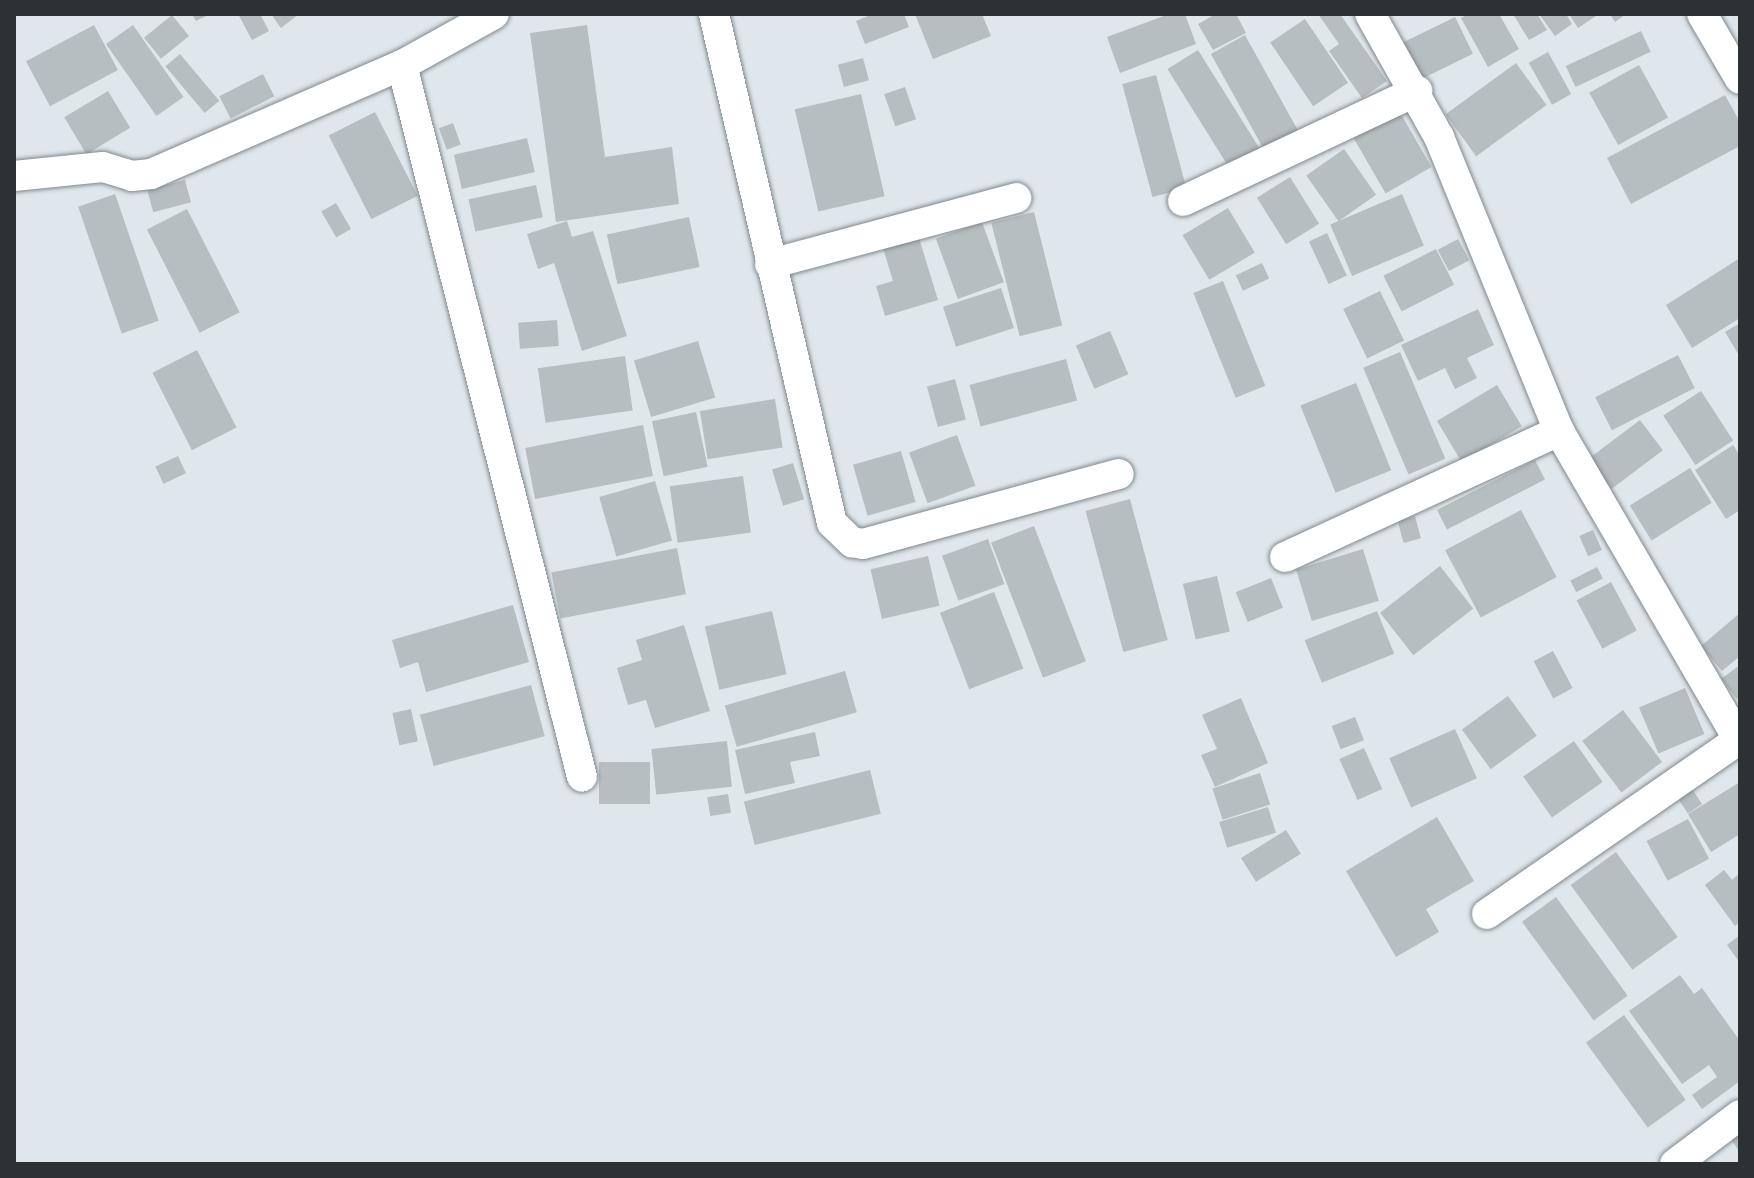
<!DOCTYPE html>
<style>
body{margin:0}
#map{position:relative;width:1754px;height:1178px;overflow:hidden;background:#dfe7ec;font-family:"IBM Plex Serif",serif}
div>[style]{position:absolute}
.building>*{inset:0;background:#b6bec2;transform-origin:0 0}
.roads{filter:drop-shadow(0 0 2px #80888c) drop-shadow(0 0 2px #80888c)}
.minor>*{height:30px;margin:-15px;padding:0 15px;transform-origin:15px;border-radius:15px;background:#fff}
span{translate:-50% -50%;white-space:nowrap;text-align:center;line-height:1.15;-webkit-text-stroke:6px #dfe7ec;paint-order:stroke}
.frame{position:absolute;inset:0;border:16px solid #2e3133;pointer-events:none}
</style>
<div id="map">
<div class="building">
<i style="clip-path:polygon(192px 14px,210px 14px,196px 21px)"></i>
<i style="clip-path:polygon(238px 14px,260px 14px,269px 31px,252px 40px)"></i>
<i style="clip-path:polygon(271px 14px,299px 14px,281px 28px)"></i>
<i style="clip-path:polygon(872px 14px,904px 14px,909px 27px,865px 44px,856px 21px)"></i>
<i style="clip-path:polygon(915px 14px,982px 14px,991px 36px,933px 59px)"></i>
<i style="clip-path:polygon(1169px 14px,1185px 14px,1196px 44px,1120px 73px,1107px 37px)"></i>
<i style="clip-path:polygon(1216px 14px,1236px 14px,1246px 33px,1213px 50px,1198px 24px)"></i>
<i style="clip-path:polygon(1318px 14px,1340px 14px,1387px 81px,1362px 98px,1329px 51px,1339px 44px)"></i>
<i style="clip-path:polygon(1468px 14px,1499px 14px,1519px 49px,1488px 67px,1461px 18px)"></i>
<i style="clip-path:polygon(1513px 14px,1537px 14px,1547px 30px,1529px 40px)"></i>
<i style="clip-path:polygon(1539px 14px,1566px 14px,1572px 24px,1555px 36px)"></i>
<i style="clip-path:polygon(1569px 14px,1599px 14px,1578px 28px)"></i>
<i style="clip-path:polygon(1610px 14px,1626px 14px,1615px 22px)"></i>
<i style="left:172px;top:15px;width:27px;height:36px;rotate:51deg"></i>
<i style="left:1455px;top:17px;width:41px;height:58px;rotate:64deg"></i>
<i style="left:1305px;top:19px;width:77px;height:42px;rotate:56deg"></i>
<i style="left:94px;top:25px;width:51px;height:77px;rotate:62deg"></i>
<i style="left:133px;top:25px;width:88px;height:33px;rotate:55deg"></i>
<i style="clip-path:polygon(587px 25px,605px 157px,672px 147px,679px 204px,556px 222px,530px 33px)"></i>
<i style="left:1641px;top:31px;width:23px;height:83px;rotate:65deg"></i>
<i style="left:1245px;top:35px;width:109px;height:39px;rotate:61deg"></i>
<i style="left:1198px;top:50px;width:117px;height:36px;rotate:58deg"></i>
<i style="left:1548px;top:52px;width:48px;height:22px;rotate:61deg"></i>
<i style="left:180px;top:54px;width:61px;height:19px;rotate:50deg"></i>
<i style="left:863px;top:58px;width:23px;height:26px;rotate:75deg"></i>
<i style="left:1516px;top:63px;width:52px;height:87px;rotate:54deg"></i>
<i style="left:1639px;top:65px;width:60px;height:57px;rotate:61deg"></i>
<i style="left:263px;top:74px;width:25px;height:49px;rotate:63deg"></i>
<i style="left:1156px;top:75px;width:117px;height:35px;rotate:75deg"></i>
<i style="left:905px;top:87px;width:34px;height:22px;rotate:71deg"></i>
<i style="left:108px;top:91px;width:43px;height:51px;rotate:59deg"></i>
<i style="left:861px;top:94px;width:105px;height:68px;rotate:77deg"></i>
<i style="clip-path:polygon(1725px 95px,1740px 122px,1740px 146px,1631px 204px,1607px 158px)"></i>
<i style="left:1398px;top:109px;width:67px;height:53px;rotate:60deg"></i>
<i style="left:375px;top:112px;width:94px;height:52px;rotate:63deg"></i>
<i style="left:453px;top:123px;width:23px;height:15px;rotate:70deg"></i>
<i style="left:527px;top:138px;width:35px;height:75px;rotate:77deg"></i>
<i style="left:1344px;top:149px;width:56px;height:46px;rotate:55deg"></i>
<i style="left:1290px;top:177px;width:55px;height:39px;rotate:58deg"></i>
<i style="left:185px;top:180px;width:23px;height:39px;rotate:75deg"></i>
<i style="left:536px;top:185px;width:33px;height:69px;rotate:78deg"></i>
<i style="left:115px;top:194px;width:134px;height:39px;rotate:71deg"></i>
<i style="left:1402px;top:194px;width:56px;height:78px;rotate:67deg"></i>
<i style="left:336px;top:203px;width:30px;height:17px;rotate:60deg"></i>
<i style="left:1228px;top:208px;width:52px;height:53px;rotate:59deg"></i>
<i style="left:187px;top:209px;width:116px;height:45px;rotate:63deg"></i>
<i style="left:1034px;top:212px;width:117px;height:44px;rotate:76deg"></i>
<i style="left:689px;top:217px;width:51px;height:84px;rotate:78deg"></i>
<i style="clip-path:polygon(567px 221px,572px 237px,593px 231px,627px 336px,582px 351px,554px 263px,538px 269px,527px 234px)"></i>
<i style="left:982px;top:222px;width:64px;height:49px;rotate:70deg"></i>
<i style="left:1327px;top:233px;width:47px;height:20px;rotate:65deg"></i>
<i style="clip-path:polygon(919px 238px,938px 300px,885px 316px,876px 286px,893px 281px,883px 248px)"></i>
<i style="left:1458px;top:239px;width:24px;height:23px;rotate:62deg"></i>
<i style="left:1436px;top:249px;width:40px;height:59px;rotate:63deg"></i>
<i style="clip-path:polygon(1740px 258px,1740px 318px,1692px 348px,1666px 305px)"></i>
<i style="left:1262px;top:263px;width:17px;height:29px;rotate:65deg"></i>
<i style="left:1223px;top:281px;width:113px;height:32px;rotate:68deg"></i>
<i style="left:1001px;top:288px;width:42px;height:61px;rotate:72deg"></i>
<i style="left:1380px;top:291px;width:55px;height:41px;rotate:64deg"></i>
<i style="clip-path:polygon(1478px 309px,1494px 345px,1467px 358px,1477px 378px,1455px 389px,1445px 368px,1418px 381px,1401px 345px)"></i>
<i style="left:557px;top:320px;width:26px;height:39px;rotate:86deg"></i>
<i style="clip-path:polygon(1740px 323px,1740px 357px,1725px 332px)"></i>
<i style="left:1110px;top:331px;width:47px;height:37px;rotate:67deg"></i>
<i style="left:698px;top:341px;width:59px;height:67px;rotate:73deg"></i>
<i style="left:197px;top:350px;width:87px;height:50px;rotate:63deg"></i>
<i style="left:1400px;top:352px;width:116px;height:40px;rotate:67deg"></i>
<i style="left:1678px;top:355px;width:37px;height:93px;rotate:63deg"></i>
<i style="left:625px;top:356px;width:55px;height:88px;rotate:82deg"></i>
<i style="left:1066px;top:359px;width:43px;height:100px;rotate:75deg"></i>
<i style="left:955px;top:379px;width:42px;height:29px;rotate:75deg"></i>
<i style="left:1356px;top:383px;width:94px;height:60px;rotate:68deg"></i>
<i style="left:1497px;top:385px;width:48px;height:70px;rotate:59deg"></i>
<i style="left:1701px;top:391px;width:59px;height:45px;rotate:57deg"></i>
<i style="left:775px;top:399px;width:49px;height:76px;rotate:81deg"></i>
<i style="left:696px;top:412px;width:56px;height:45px;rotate:78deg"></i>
<i style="left:1640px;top:420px;width:38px;height:64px;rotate:53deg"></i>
<i style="left:643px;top:425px;width:52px;height:120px;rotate:79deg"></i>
<i style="left:957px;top:435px;width:54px;height:51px;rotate:70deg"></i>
<i style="clip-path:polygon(1733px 445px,1740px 456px,1740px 510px,1726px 519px,1695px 470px)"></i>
<i style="left:901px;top:451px;width:53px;height:50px;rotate:74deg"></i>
<i style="left:178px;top:456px;width:19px;height:25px;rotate:65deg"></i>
<i style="left:1535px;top:460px;width:22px;height:110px;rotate:63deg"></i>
<i style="left:793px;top:463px;width:38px;height:22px;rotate:73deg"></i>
<i style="left:1690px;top:468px;width:41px;height:71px;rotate:58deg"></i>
<i style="left:743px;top:476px;width:57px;height:74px;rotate:82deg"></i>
<i style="left:655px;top:481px;width:62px;height:58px;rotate:74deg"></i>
<i style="left:1130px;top:499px;width:146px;height:46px;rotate:75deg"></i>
<i style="left:1521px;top:510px;width:76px;height:86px;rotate:62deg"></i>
<i style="left:1415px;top:516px;width:23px;height:18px;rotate:75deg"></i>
<i style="left:1034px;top:526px;width:145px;height:46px;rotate:69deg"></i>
<i style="left:1593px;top:530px;width:22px;height:15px;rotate:66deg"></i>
<i style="left:988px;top:539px;width:48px;height:49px;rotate:70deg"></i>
<i style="left:677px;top:548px;width:47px;height:128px;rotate:79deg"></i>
<i style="left:1363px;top:549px;width:54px;height:70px;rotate:73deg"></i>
<i style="left:928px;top:556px;width:51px;height:59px;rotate:77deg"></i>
<i style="left:1440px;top:566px;width:54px;height:76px;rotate:52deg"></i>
<i style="left:1597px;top:567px;width:13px;height:30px;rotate:63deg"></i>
<i style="left:1217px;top:576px;width:57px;height:35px;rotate:77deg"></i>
<i style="left:1271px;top:578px;width:32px;height:38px;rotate:68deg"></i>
<i style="left:1611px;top:582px;width:55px;height:39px;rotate:62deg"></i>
<i style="left:994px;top:592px;width:82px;height:58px;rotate:69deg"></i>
<i style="clip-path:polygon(513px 605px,529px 662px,426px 692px,418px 662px,400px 668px,392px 640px)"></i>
<i style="left:772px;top:611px;width:65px;height:69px;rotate:77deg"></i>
<i style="left:1377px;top:611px;width:46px;height:78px;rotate:68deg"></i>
<i style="clip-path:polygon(1740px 613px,1740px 656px,1722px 671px,1701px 646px)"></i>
<i style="clip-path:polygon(684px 625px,710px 711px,655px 728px,646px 700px,628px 705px,617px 668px,642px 660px,636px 640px)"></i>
<i style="left:1553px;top:651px;width:42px;height:22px;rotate:62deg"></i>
<i style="clip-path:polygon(1740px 665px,1740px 697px,1737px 699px,1721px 679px)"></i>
<i style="left:845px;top:671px;width:43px;height:125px;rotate:74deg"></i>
<i style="left:531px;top:685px;width:53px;height:115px;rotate:75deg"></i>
<i style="left:1685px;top:688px;width:50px;height:50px;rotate:67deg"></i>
<i style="left:1508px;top:696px;width:49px;height:57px;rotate:54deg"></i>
<i style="clip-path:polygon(1241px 698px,1268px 763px,1215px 787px,1201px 755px,1217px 749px,1202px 715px)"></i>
<i style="left:411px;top:709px;width:33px;height:19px;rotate:78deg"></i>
<i style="left:1623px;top:710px;width:65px;height:51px;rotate:53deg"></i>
<i style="left:1355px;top:717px;width:25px;height:25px;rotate:69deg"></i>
<i style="left:1455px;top:729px;width:54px;height:72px;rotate:66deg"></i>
<i style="clip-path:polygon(815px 732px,820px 756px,790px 762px,795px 783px,745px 794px,735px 750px)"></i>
<i style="left:727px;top:741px;width:46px;height:76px;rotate:84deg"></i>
<i style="left:1574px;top:741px;width:50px;height:62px;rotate:55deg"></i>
<i style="left:1364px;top:748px;width:45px;height:27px;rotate:66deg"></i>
<i style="left:599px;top:762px;width:51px;height:42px"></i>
<i style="left:870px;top:770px;width:45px;height:130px;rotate:76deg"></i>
<i style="left:1260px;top:773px;width:33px;height:50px;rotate:72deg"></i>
<i style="clip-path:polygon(1740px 782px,1740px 834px,1711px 852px,1688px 814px)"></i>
<i style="left:1692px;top:789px;width:18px;height:17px;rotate:56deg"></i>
<i style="left:728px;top:794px;width:19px;height:21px;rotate:81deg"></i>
<i style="left:1268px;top:807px;width:27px;height:51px;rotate:73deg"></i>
<i style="clip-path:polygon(1437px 817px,1474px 881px,1426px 909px,1439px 932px,1396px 957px,1346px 871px)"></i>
<i style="left:1688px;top:819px;width:45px;height:47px;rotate:62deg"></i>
<i style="left:1286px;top:830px;width:28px;height:53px;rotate:58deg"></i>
<i style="left:1616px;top:852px;width:105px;height:56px;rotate:54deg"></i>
<i style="clip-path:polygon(1724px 870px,1732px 880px,1740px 873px,1740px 922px,1735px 926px,1705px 885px)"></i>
<i style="left:1556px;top:897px;width:122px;height:42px;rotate:54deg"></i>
<i style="clip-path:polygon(1740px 935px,1740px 963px,1727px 945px)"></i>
<i style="clip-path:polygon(1680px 975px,1694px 994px,1702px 988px,1740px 1041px,1740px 1081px,1702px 1109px,1692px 1095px,1717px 1077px,1709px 1065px,1682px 1084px,1629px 1011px)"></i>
<i style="left:1624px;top:1015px;width:105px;height:47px;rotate:54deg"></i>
<i style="clip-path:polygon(1740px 1134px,1740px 1153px,1731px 1139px)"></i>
</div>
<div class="roads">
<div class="minor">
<i style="left:714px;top:14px;width:522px;rotate:76.95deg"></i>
<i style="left:832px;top:523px;width:28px;rotate:44deg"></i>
<i style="left:852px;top:542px;width:11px;rotate:10deg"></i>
<i style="left:863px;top:544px;width:265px;rotate:-15.3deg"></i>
<i style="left:1370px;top:14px;width:141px;rotate:60.7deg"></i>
<i style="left:1439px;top:137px;width:318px;rotate:67.8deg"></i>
<i style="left:1559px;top:431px;width:360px;rotate:59.8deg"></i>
<i style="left:1702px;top:14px;width:75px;rotate:59.7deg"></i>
<i style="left:402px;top:65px;width:734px;rotate:75.81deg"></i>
<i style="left:14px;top:176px;width:89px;rotate:-5.8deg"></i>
<i style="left:103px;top:167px;width:30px;rotate:17deg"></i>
<i style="left:132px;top:176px;width:19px;rotate:-6deg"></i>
<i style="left:151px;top:174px;width:274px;rotate:-23.5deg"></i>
<i style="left:402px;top:65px;width:105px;rotate:-29deg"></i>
<i style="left:1183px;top:201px;width:259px;rotate:-25.2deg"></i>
<i style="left:770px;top:264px;width:255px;rotate:-15deg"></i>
<i style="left:1285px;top:557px;width:302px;rotate:-24.7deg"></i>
<i style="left:1487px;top:914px;width:308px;rotate:-34.7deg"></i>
<i style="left:1675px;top:1164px;width:81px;rotate:-37deg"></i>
</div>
</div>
<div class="frame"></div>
</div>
